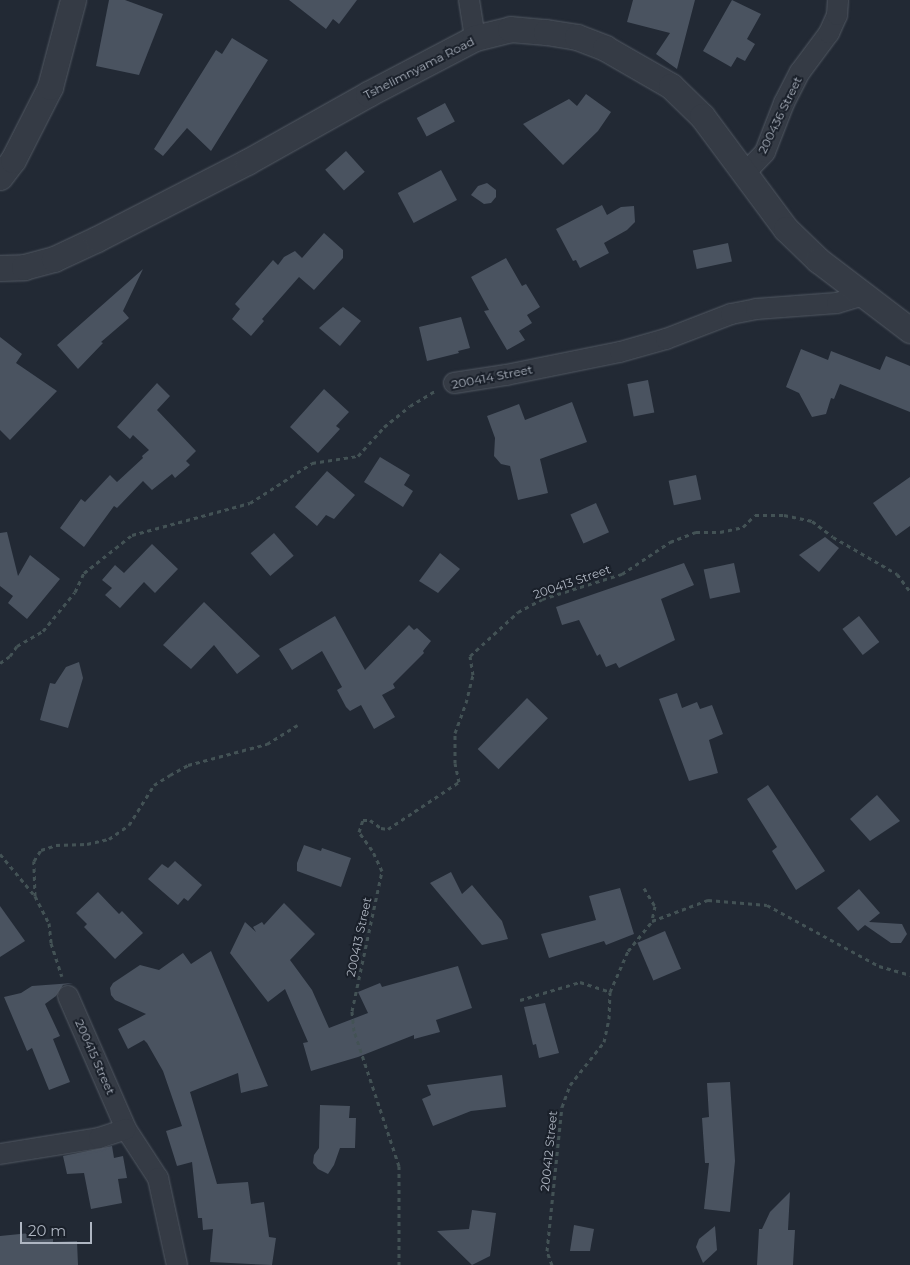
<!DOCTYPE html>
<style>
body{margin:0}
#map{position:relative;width:910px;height:1265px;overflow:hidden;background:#222934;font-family:Montserrat,sans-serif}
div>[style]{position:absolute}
.building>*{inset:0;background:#4a5360;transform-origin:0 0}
.path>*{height:3px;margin-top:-1.5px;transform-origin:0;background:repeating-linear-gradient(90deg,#435255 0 4px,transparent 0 8px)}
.roads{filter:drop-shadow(0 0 1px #525963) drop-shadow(0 0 1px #525963)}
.minor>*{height:20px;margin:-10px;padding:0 10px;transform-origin:10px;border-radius:10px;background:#353b45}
.tertiary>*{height:25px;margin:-12.5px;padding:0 12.5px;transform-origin:12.5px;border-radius:12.5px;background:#353b45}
span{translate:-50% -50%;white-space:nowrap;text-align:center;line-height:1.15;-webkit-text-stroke:4px #1a202a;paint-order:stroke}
.street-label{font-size:12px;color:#afb6c2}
.scale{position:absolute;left:20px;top:1222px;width:72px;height:22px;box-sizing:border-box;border:2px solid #afb6c2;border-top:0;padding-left:6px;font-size:15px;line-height:18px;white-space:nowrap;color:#afb6c2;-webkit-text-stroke:4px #1a202a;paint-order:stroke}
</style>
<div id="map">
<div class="building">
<i style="clip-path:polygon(109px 0,125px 0,163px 14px,139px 75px,96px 66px)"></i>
<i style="clip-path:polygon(289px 0,357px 0,339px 24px,333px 19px,326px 29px)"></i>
<i style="clip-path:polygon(633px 0,695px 0,677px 69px,656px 54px,670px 33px,627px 22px)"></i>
<i style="clip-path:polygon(732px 0,761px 14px,747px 39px,755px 44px,745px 61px,737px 57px,731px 67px,703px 51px)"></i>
<i style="clip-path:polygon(232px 38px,268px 60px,211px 151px,187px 128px,163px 156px,154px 149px,216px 50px,222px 54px)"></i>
<i style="clip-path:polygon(586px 94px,611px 112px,598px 131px,563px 165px,523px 124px,569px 99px,577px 106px)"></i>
<i style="left:445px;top:103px;width:21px;height:32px;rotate:62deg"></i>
<i style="left:346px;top:151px;width:28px;height:28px;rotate:48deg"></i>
<i style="left:441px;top:170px;width:34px;height:49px;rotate:62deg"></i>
<i style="clip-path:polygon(487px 183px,496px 190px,496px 197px,491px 203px,484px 204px,471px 195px,478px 186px)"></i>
<i style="clip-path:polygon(602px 205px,607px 215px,621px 207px,634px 206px,635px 222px,627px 230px,604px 243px,609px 253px,580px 268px,576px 260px,573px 261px,556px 229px)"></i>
<i style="clip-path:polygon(324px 233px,343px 250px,343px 258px,314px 290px,299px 277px,262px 319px,264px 321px,251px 336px,232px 319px,240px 309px,235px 304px,273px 260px,278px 265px,284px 257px,295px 251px,302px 258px)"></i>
<i style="left:728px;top:243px;width:19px;height:36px;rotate:78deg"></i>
<i style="clip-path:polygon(506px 258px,522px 286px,526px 284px,540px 307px,527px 315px,532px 323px,519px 331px,525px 340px,507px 350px,484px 311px,489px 310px,471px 277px)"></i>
<i style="clip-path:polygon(143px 269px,123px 311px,129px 318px,101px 342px,103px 343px,78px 369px,57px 345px)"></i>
<i style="clip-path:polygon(343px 307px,361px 321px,340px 346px,319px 328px)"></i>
<i style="clip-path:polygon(461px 317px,470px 348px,458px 351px,459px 353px,427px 361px,419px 327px)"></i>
<i style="clip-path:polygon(0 337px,22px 354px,16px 363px,57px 391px,10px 440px,0 430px)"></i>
<i style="clip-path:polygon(801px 349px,828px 360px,831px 351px,880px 370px,886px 356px,910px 366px,910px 412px,840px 384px,834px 399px,831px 398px,826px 414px,812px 417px,799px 393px,786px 387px)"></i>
<i style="left:648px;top:380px;width:33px;height:21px;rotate:79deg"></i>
<i style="clip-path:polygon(157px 383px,170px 396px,157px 410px,196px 451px,186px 461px,190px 465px,175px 478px,172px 474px,152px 490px,143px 481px,117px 508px,114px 506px,84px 547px,60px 528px,81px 499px,85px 502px,110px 475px,117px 482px,143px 458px,142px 456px,149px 450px,133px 435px,130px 439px,117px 427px)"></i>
<i style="clip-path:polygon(324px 389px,349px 412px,336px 426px,340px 429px,318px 453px,290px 427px)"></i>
<i style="clip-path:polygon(572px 402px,587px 442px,540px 459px,548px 493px,518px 500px,510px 466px,501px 464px,494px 456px,495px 438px,487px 416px,519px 404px,525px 420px)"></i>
<i style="clip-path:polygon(380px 457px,410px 475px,404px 485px,413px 491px,403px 507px,364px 482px)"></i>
<i style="clip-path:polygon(327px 471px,355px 495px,334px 519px,326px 515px,317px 526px,295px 507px)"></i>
<i style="left:696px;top:475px;width:25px;height:28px;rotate:78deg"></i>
<i style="clip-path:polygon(910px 477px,910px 526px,896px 536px,873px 503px)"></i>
<i style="left:596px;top:503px;width:32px;height:28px;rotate:66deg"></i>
<i style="clip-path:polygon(7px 532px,18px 576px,30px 555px,60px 579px,27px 619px,8px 603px,13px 596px,0 586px,0 533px)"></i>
<i style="left:274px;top:533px;width:30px;height:31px;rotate:49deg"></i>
<i style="clip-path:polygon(825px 537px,839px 548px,819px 572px,799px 555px)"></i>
<i style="clip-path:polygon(152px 544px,178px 569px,155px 593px,144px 582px,120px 608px,105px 595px,112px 588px,102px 580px,115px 565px,124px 573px)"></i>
<i style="clip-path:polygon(440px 553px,460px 569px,438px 593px,419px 581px)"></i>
<i style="clip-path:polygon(684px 563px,694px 585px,661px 599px,675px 640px,619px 668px,616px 663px,606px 667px,600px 654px,597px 656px,579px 620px,562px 625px,556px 607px)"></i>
<i style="left:734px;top:563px;width:30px;height:31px;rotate:78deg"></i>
<i style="clip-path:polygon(204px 602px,260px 656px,237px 674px,214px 645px,191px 669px,163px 645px)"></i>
<i style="clip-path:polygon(335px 616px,365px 670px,409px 625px,414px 630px,417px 628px,431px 641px,423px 651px,424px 653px,393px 684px,395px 688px,382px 695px,395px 717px,374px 729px,361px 705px,350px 711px,346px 707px,337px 690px,342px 687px,322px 651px,292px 670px,279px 649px)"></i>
<i style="left:859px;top:616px;width:33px;height:21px;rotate:52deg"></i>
<i style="clip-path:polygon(79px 662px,83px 678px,68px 728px,40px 720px,50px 683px,55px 684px,66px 667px)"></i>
<i style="clip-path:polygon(677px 693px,682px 708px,697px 702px,700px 709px,712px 705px,723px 734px,709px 740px,718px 773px,689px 781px,659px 699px)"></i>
<i style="left:527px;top:698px;width:29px;height:71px;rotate:44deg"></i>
<i style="clip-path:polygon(768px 785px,825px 871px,796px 890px,772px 851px,777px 847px,747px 799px)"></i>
<i style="clip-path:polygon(877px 795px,900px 821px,870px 841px,850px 819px)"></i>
<i style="clip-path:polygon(304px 845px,321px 851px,322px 848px,351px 858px,341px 887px,297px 871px,297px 863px)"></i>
<i style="clip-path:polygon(175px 861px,202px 885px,188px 901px,184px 898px,178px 905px,148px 879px,162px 864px,168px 868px)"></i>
<i style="clip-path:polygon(451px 872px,462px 894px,472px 885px,502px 921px,508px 939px,482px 945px,430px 883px)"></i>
<i style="clip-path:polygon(620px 888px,634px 934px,606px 945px,604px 941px,549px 958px,541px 934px,596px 920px,589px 896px)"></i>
<i style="clip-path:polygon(859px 889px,880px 913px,869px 922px,902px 924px,907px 934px,901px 943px,891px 943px,865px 925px,858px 931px,837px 908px)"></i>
<i style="clip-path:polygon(98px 892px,119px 914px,122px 911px,143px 933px,115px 959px,84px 927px,87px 924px,76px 913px)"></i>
<i style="clip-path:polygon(284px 903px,315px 934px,290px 960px,312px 990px,329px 1028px,368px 1013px,358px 992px,380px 983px,382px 987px,458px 966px,472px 1008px,436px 1020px,440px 1032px,414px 1039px,414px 1035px,358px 1057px,311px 1071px,303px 1043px,308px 1042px,285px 989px,268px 1002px,230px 953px,245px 922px,256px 932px,253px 927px,262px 922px,264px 925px)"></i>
<i style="clip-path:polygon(0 906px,25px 941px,0 957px)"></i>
<i style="left:665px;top:931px;width:41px;height:30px;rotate:67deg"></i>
<i style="clip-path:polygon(211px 951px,268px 1086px,241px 1093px,238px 1073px,190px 1092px,217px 1184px,248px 1182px,251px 1204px,264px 1202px,269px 1237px,276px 1238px,272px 1265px,210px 1262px,213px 1229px,203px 1230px,202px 1218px,198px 1218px,192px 1162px,177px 1166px,166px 1131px,182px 1126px,163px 1071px,147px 1043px,144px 1040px,128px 1049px,118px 1029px,146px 1014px,115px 1000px,111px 995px,110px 988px,113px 983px,140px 965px,159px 970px,183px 953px,191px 964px)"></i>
<i style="clip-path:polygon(73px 983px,63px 985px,56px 996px,45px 1004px,60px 1036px,53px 1039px,70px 1082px,49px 1090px,32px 1048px,27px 1051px,4px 997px,21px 993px,32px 986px)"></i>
<i style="clip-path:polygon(545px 1003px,559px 1053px,539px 1058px,536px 1044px,533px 1045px,524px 1007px)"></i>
<i style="clip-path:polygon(502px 1075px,506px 1107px,471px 1111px,433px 1126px,422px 1099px,431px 1095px,427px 1085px)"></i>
<i style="clip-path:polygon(730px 1082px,735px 1161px,730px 1212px,704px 1209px,709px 1163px,705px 1163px,702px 1118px,709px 1117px,707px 1083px)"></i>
<i style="clip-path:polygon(320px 1105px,350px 1106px,349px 1118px,356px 1118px,355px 1148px,340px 1148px,334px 1165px,328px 1174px,318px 1169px,313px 1163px,314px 1155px,319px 1148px)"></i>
<i style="clip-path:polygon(112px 1146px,114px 1158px,123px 1156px,127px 1178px,118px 1179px,122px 1203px,91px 1209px,84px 1173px,67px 1174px,63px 1156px)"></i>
<i style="clip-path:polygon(790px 1192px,788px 1230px,795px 1230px,793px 1265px,757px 1265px,759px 1229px,762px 1229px,770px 1212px)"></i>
<i style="clip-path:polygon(472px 1210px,496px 1213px,490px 1256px,472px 1265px,437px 1231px,469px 1229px)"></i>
<i style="clip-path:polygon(574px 1225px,594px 1229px,590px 1251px,570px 1251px)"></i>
<i style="clip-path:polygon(715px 1226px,717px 1250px,703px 1263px,696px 1247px,699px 1239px)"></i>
<i style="clip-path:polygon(30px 1233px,31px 1240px,53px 1239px,53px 1242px,77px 1241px,78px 1265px,0 1265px,0 1236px)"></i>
</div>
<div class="path">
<i style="left:0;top:663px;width:12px;rotate:-35deg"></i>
<i style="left:10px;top:656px;width:12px;rotate:-55deg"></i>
<i style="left:17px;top:646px;width:30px;rotate:-30deg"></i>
<i style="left:43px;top:631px;width:50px;rotate:-50.6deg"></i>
<i style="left:75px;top:592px;width:21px;rotate:-65deg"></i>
<i style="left:84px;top:573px;width:61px;rotate:-38.4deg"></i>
<i style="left:132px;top:535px;width:122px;rotate:-15.2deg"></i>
<i style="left:250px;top:503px;width:74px;rotate:-32.8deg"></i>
<i style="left:312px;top:463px;width:47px;rotate:-8.7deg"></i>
<i style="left:358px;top:456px;width:39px;rotate:-48deg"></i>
<i style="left:384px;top:427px;width:33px;rotate:-39deg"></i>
<i style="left:410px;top:406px;width:29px;rotate:-31deg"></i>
<i style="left:0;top:854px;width:55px;rotate:50.2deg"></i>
<i style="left:35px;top:896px;width:30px;rotate:63deg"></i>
<i style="left:49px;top:923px;width:20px;rotate:84deg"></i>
<i style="left:51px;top:943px;width:35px;rotate:72deg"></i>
<i style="left:644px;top:888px;width:21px;rotate:59deg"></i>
<i style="left:655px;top:906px;width:14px;rotate:102deg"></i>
<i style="left:35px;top:896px;width:35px;rotate:-92deg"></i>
<i style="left:34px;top:861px;width:13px;rotate:-58deg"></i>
<i style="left:41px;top:850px;width:16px;rotate:-18deg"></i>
<i style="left:56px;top:845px;width:31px;rotate:-2deg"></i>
<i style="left:87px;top:844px;width:23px;rotate:-13deg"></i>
<i style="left:109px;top:839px;width:24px;rotate:-35deg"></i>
<i style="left:129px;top:825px;width:47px;rotate:-58deg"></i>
<i style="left:154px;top:785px;width:19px;rotate:-32deg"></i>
<i style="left:170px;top:775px;width:21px;rotate:-29deg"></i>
<i style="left:188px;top:765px;width:82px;rotate:-14.9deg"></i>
<i style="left:267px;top:744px;width:36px;rotate:-32deg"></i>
<i style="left:520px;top:1000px;width:63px;rotate:-16.7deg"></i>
<i style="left:580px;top:982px;width:32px;rotate:18deg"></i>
<i style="left:399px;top:1265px;width:99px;rotate:-90deg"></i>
<i style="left:399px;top:1166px;width:142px;rotate:-108.4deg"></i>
<i style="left:354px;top:1031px;width:20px;rotate:-96deg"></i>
<i style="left:352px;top:1011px;width:143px;rotate:-77.9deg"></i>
<i style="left:382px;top:871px;width:23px;rotate:-115deg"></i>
<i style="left:372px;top:850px;width:22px;rotate:-126deg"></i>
<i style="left:359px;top:832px;width:13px;rotate:-72deg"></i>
<i style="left:363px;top:820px;width:7px"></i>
<i style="left:370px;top:820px;width:14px;rotate:36deg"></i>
<i style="left:381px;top:828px;width:7px;rotate:8deg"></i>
<i style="left:388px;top:829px;width:85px;rotate:-33.5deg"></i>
<i style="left:459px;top:782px;width:19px;rotate:-102deg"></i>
<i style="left:455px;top:763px;width:30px;rotate:-90deg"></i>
<i style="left:455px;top:733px;width:32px;rotate:-70deg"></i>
<i style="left:466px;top:703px;width:29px;rotate:-76deg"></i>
<i style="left:473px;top:675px;width:19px;rotate:-99deg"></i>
<i style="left:470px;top:656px;width:65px;rotate:-42.5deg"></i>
<i style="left:518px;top:612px;width:27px;rotate:-28deg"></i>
<i style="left:542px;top:599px;width:84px;rotate:-17.4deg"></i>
<i style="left:622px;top:574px;width:58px;rotate:-33.7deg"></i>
<i style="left:670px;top:542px;width:28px;rotate:-21deg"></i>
<i style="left:696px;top:532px;width:24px"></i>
<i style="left:720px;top:532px;width:24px;rotate:-12deg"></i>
<i style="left:743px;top:527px;width:17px;rotate:-45deg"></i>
<i style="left:755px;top:515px;width:29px"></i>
<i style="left:784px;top:515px;width:29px;rotate:12deg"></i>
<i style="left:812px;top:521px;width:26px;rotate:37deg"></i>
<i style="left:833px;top:537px;width:74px;rotate:30deg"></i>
<i style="left:897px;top:574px;width:21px;rotate:53deg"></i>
<i style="left:552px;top:1265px;width:15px;rotate:-110deg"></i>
<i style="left:547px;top:1251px;width:145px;rotate:-84.1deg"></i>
<i style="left:562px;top:1107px;width:23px;rotate:-70deg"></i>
<i style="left:570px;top:1085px;width:55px;rotate:-51.7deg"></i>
<i style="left:604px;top:1042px;width:24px;rotate:-78deg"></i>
<i style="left:609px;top:1019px;width:27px;rotate:-88deg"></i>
<i style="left:610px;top:992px;width:45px;rotate:-66.3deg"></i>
<i style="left:628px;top:951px;width:38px;rotate:-51deg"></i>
<i style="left:652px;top:921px;width:60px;rotate:-20.6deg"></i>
<i style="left:708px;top:900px;width:59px;rotate:4.8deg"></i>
<i style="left:767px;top:905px;width:128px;rotate:28.6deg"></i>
<i style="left:879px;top:966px;width:32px;rotate:16deg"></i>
</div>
<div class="roads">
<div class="minor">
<i style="left:469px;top:0;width:38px;rotate:81deg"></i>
<i style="left:744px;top:174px;width:30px;rotate:-46deg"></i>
<i style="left:765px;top:152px;width:53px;rotate:-68.8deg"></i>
<i style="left:784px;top:103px;width:35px;rotate:-63deg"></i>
<i style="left:800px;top:72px;width:49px;rotate:-53.4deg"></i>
<i style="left:829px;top:33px;width:20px;rotate:-66deg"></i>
<i style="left:837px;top:15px;width:15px;rotate:-86deg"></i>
<i style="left:454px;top:383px;width:53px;rotate:-8.7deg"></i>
<i style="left:506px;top:375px;width:116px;rotate:-11.4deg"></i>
<i style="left:620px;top:352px;width:48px;rotate:-15.8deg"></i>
<i style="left:666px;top:339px;width:70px;rotate:-21deg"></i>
<i style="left:731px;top:314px;width:25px;rotate:-11deg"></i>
<i style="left:756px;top:309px;width:81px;rotate:-4.2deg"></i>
<i style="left:837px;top:303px;width:27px;rotate:-17deg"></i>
<i style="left:68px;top:996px;width:145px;rotate:66.4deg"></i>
<i style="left:126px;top:1129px;width:59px;rotate:56.9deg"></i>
<i style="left:158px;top:1178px;width:89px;rotate:77.7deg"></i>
<i style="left:0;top:1154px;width:100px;rotate:-9.2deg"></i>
<i style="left:99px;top:1138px;width:28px;rotate:-18deg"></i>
</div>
<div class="tertiary">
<i style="left:0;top:177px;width:21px;rotate:-53deg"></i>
<i style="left:13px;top:160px;width:82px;rotate:-63.1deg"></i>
<i style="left:50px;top:87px;width:90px;rotate:-75.2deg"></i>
<i style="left:0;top:268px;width:24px;rotate:-2deg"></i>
<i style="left:24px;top:267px;width:31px;rotate:-15deg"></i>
<i style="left:54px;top:259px;width:47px;rotate:-24.9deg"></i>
<i style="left:97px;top:239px;width:169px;rotate:-27.2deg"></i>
<i style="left:247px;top:162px;width:139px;rotate:-29.3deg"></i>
<i style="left:368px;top:94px;width:121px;rotate:-27.6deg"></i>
<i style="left:475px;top:38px;width:36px;rotate:-14deg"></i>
<i style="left:510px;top:29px;width:36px;rotate:5deg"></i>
<i style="left:546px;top:32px;width:31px;rotate:9deg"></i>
<i style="left:577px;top:37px;width:30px;rotate:21deg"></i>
<i style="left:605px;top:48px;width:76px;rotate:29.9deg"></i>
<i style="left:671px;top:86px;width:43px;rotate:44.1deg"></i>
<i style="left:702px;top:116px;width:141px;rotate:53.4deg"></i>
<i style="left:786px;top:229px;width:45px;rotate:44.1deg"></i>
<i style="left:818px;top:260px;width:116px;rotate:37.3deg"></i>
</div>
</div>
<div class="street-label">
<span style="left:419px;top:68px;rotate:-27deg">Tshelimnyama Road</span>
<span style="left:780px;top:115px;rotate:-64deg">200436 Street</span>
<span style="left:492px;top:377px;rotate:-11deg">200414 Street</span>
<span style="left:572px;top:582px;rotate:-19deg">200413 Street</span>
<span style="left:359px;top:937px;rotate:-78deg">200413 Street</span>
<span style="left:95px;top:1057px;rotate:66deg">200415 Street</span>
<span style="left:549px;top:1151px;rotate:-84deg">200412 Street</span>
</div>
<div class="scale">20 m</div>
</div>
